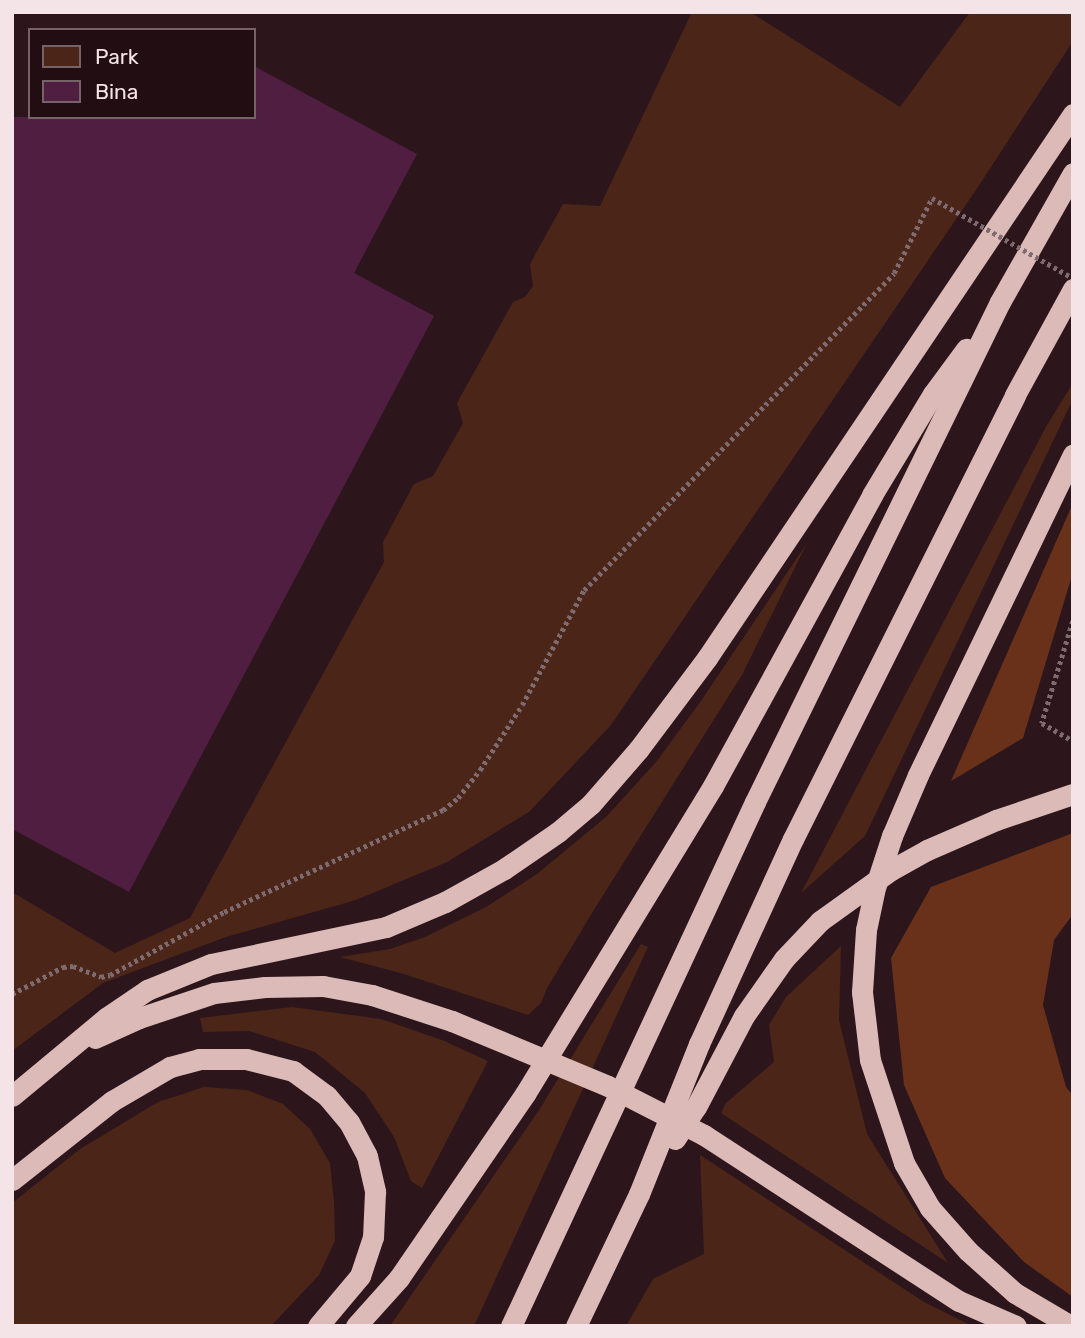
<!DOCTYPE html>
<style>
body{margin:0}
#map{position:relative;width:1085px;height:1338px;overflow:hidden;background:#2c161c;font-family:Rubik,sans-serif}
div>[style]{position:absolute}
.green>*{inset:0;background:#4b2517}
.forest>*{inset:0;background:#6a311a}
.building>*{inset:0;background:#501e40}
.path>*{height:4.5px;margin-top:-2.25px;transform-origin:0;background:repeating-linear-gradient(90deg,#7e6b70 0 3.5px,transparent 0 7px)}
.highway>*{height:21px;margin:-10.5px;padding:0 10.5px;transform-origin:10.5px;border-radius:10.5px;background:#dbbab8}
.path-bridge>*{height:4.5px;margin-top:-2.25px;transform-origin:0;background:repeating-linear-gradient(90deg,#7e6b70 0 3.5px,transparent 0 7px)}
.highway-bridge>*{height:21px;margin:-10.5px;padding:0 10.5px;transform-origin:10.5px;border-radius:10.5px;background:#dbbab8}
span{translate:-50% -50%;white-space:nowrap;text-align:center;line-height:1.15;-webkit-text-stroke:6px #220d13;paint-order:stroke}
.frame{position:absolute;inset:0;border:14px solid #f4e3e7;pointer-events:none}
.legend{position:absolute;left:28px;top:28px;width:228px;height:91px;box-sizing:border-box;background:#220d13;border:2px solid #766368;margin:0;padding:9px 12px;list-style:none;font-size:21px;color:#f4e3e7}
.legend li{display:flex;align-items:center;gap:14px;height:35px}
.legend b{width:35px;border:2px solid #766368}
</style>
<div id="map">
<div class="green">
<i style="clip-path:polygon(692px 12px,750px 12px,900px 107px,970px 12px,1073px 12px,1073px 41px,978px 187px,611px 725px,529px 812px,447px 862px,356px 900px,226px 937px,103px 983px,12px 1051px,12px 892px,115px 953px,190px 918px,384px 562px,383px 542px,414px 484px,433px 476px,463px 423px,457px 403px,513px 302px,525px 297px,533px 286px,530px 264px,563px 204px,600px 206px)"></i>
<i style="clip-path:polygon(1073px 383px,1073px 399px,865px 836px,801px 893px,1047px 425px)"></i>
<i style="clip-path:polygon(807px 543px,742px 675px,595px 908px,547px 988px,541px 1003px,528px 1015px,404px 974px,340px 957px,390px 949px,425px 937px,486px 907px,537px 874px,607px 816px,656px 762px,701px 701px)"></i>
<i style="clip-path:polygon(641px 944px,648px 947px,474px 1326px,390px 1326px,539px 1110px)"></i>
<i style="clip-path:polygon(841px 946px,839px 1020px,867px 1134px,948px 1263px,721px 1113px,726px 1103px,774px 1062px,769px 1025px,786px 997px)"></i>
<i style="clip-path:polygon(292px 1007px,381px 1019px,442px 1040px,488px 1061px,422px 1188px,411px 1181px,394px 1137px,365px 1093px,315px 1052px,249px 1031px,203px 1032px,200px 1018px)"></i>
<i style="clip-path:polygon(204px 1087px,247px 1090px,283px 1104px,310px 1129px,330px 1163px,334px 1202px,335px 1241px,319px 1275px,271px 1326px,12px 1326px,12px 1203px,80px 1149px,158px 1102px)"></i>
<i style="clip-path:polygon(700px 1155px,924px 1302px,972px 1326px,626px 1326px,653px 1279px,704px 1254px)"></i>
</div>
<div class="forest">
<i style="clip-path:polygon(1073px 503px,1073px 572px,1023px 738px,951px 781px)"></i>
<i style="clip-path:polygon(1073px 833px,1073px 914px,1054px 940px,1043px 1005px,1066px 1087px,1073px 1096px,1073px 1297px,1024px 1262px,945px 1178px,904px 1085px,891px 958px,931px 887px)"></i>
</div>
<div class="building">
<i style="clip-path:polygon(254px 66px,417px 154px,354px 273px,434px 316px,129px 892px,12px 829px,12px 117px,254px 117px)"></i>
</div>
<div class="path">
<i style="left:1073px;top:621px;width:107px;rotate:106.9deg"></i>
<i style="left:1042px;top:723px;width:36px;rotate:30deg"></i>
<i style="left:12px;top:994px;width:58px;rotate:-27.9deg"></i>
<i style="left:63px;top:967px;width:10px;rotate:-6deg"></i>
<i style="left:73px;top:966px;width:30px;rotate:21deg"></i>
<i style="left:101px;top:977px;width:9px;rotate:-13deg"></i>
<i style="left:110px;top:975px;width:130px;rotate:-28.9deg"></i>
<i style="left:224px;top:912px;width:242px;rotate:-25deg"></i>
<i style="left:443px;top:810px;width:19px;rotate:-39deg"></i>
<i style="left:458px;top:798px;width:36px;rotate:-52deg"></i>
<i style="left:480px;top:770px;width:77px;rotate:-57.1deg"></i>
<i style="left:522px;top:705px;width:131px;rotate:-61.7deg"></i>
<i style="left:584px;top:590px;width:443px;rotate:-45.6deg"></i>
<i style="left:894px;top:273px;width:84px;rotate:-63.1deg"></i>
</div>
<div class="highway">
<i style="left:918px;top:775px;width:356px;rotate:-64.2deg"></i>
<i style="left:866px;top:930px;width:62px;rotate:93.7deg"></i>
<i style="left:862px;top:992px;width:68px;rotate:83.3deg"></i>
<i style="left:870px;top:1060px;width:108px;rotate:71.7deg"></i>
<i style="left:904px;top:1163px;width:52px;rotate:60deg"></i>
<i style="left:930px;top:1208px;width:57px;rotate:48.5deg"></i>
<i style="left:968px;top:1251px;width:63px;rotate:41.8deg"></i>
<i style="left:1015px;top:1293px;width:65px;rotate:30.5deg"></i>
<i style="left:95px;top:1038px;width:48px;rotate:-24.4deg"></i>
<i style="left:139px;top:1018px;width:79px;rotate:-18.4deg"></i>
<i style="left:214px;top:993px;width:51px;rotate:-6.7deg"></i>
<i style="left:265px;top:987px;width:58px;rotate:-1deg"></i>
<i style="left:323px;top:986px;width:50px;rotate:10.4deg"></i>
<i style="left:372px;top:995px;width:84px;rotate:18deg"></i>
<i style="left:12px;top:1096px;width:122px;rotate:-39.7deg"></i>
<i style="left:106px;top:1018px;width:50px;rotate:-34.3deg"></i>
<i style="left:147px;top:990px;width:69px;rotate:-22.1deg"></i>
<i style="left:211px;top:964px;width:179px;rotate:-11.9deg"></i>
<i style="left:386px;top:927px;width:64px;rotate:-23deg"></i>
<i style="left:445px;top:902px;width:68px;rotate:-29.2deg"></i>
<i style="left:504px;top:869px;width:65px;rotate:-34.4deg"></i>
<i style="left:558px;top:832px;width:43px;rotate:-40.3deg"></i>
<i style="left:591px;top:804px;width:72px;rotate:-49deg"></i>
<i style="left:638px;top:750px;width:115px;rotate:-53.1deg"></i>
<i style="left:707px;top:658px;width:656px;rotate:-56.07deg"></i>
<i style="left:704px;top:1135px;width:304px;rotate:33.1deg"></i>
<i style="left:959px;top:1301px;width:62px;rotate:23.7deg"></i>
<i style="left:675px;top:1139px;width:38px;rotate:-57deg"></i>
<i style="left:696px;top:1107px;width:103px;rotate:-62.2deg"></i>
<i style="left:744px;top:1016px;width:70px;rotate:-54.9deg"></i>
<i style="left:784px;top:959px;width:52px;rotate:-46.5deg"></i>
<i style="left:820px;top:921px;width:87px;rotate:-35.7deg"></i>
<i style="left:891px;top:870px;width:41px;rotate:-29.1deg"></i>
<i style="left:927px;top:850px;width:75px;rotate:-23.5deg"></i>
<i style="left:996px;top:820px;width:81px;rotate:-18.7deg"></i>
<i style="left:12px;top:1180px;width:127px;rotate:-38.3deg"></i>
<i style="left:112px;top:1101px;width:67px;rotate:-30.4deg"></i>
<i style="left:170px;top:1067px;width:30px;rotate:-15deg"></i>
<i style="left:199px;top:1059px;width:47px"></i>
<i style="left:246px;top:1059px;width:49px;rotate:14.3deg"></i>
<i style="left:293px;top:1071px;width:42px;rotate:36.3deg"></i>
<i style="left:327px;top:1096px;width:34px;rotate:50deg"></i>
<i style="left:349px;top:1122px;width:38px;rotate:62deg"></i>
<i style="left:367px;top:1156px;width:37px;rotate:77deg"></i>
<i style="left:375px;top:1192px;width:45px;rotate:92.5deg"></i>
<i style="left:373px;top:1237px;width:41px;rotate:108.4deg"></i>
<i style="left:360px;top:1276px;width:65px;rotate:130deg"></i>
<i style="left:356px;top:1326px;width:64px;rotate:-48.1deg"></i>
<i style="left:399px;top:1278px;width:223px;rotate:-55.6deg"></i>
<i style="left:525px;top:1094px;width:361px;rotate:-58.6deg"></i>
<i style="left:713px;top:786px;width:332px;rotate:-61.3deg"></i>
<i style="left:872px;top:495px;width:118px;rotate:-58.9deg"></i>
<i style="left:933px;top:394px;width:56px;rotate:-53.7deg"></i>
<i style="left:511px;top:1326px;width:578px;rotate:-65.03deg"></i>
<i style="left:755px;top:802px;width:557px;rotate:-63.9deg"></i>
<i style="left:1000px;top:302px;width:148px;rotate:-60.5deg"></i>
<i style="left:576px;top:1326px;width:146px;rotate:-64.5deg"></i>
<i style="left:639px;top:1194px;width:162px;rotate:-68.2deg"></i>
<i style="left:699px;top:1044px;width:226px;rotate:-65.4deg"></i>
<i style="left:793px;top:839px;width:496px;rotate:-63.4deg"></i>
<i style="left:1015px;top:395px;width:121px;rotate:-61.3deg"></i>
</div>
<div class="path-bridge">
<i style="left:932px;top:198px;width:162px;rotate:29.6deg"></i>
</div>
<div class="highway-bridge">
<i style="left:866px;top:930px;width:40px;rotate:-78deg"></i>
<i style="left:874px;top:891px;width:58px;rotate:-71.9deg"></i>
<i style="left:892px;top:836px;width:66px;rotate:-66.9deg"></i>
<i style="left:452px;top:1021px;width:169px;rotate:22.6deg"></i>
<i style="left:608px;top:1086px;width:108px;rotate:27deg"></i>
</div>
<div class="frame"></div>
<ul class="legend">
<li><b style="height:19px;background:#4b2517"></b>Park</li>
<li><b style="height:19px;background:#501e40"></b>Bina</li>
</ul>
</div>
